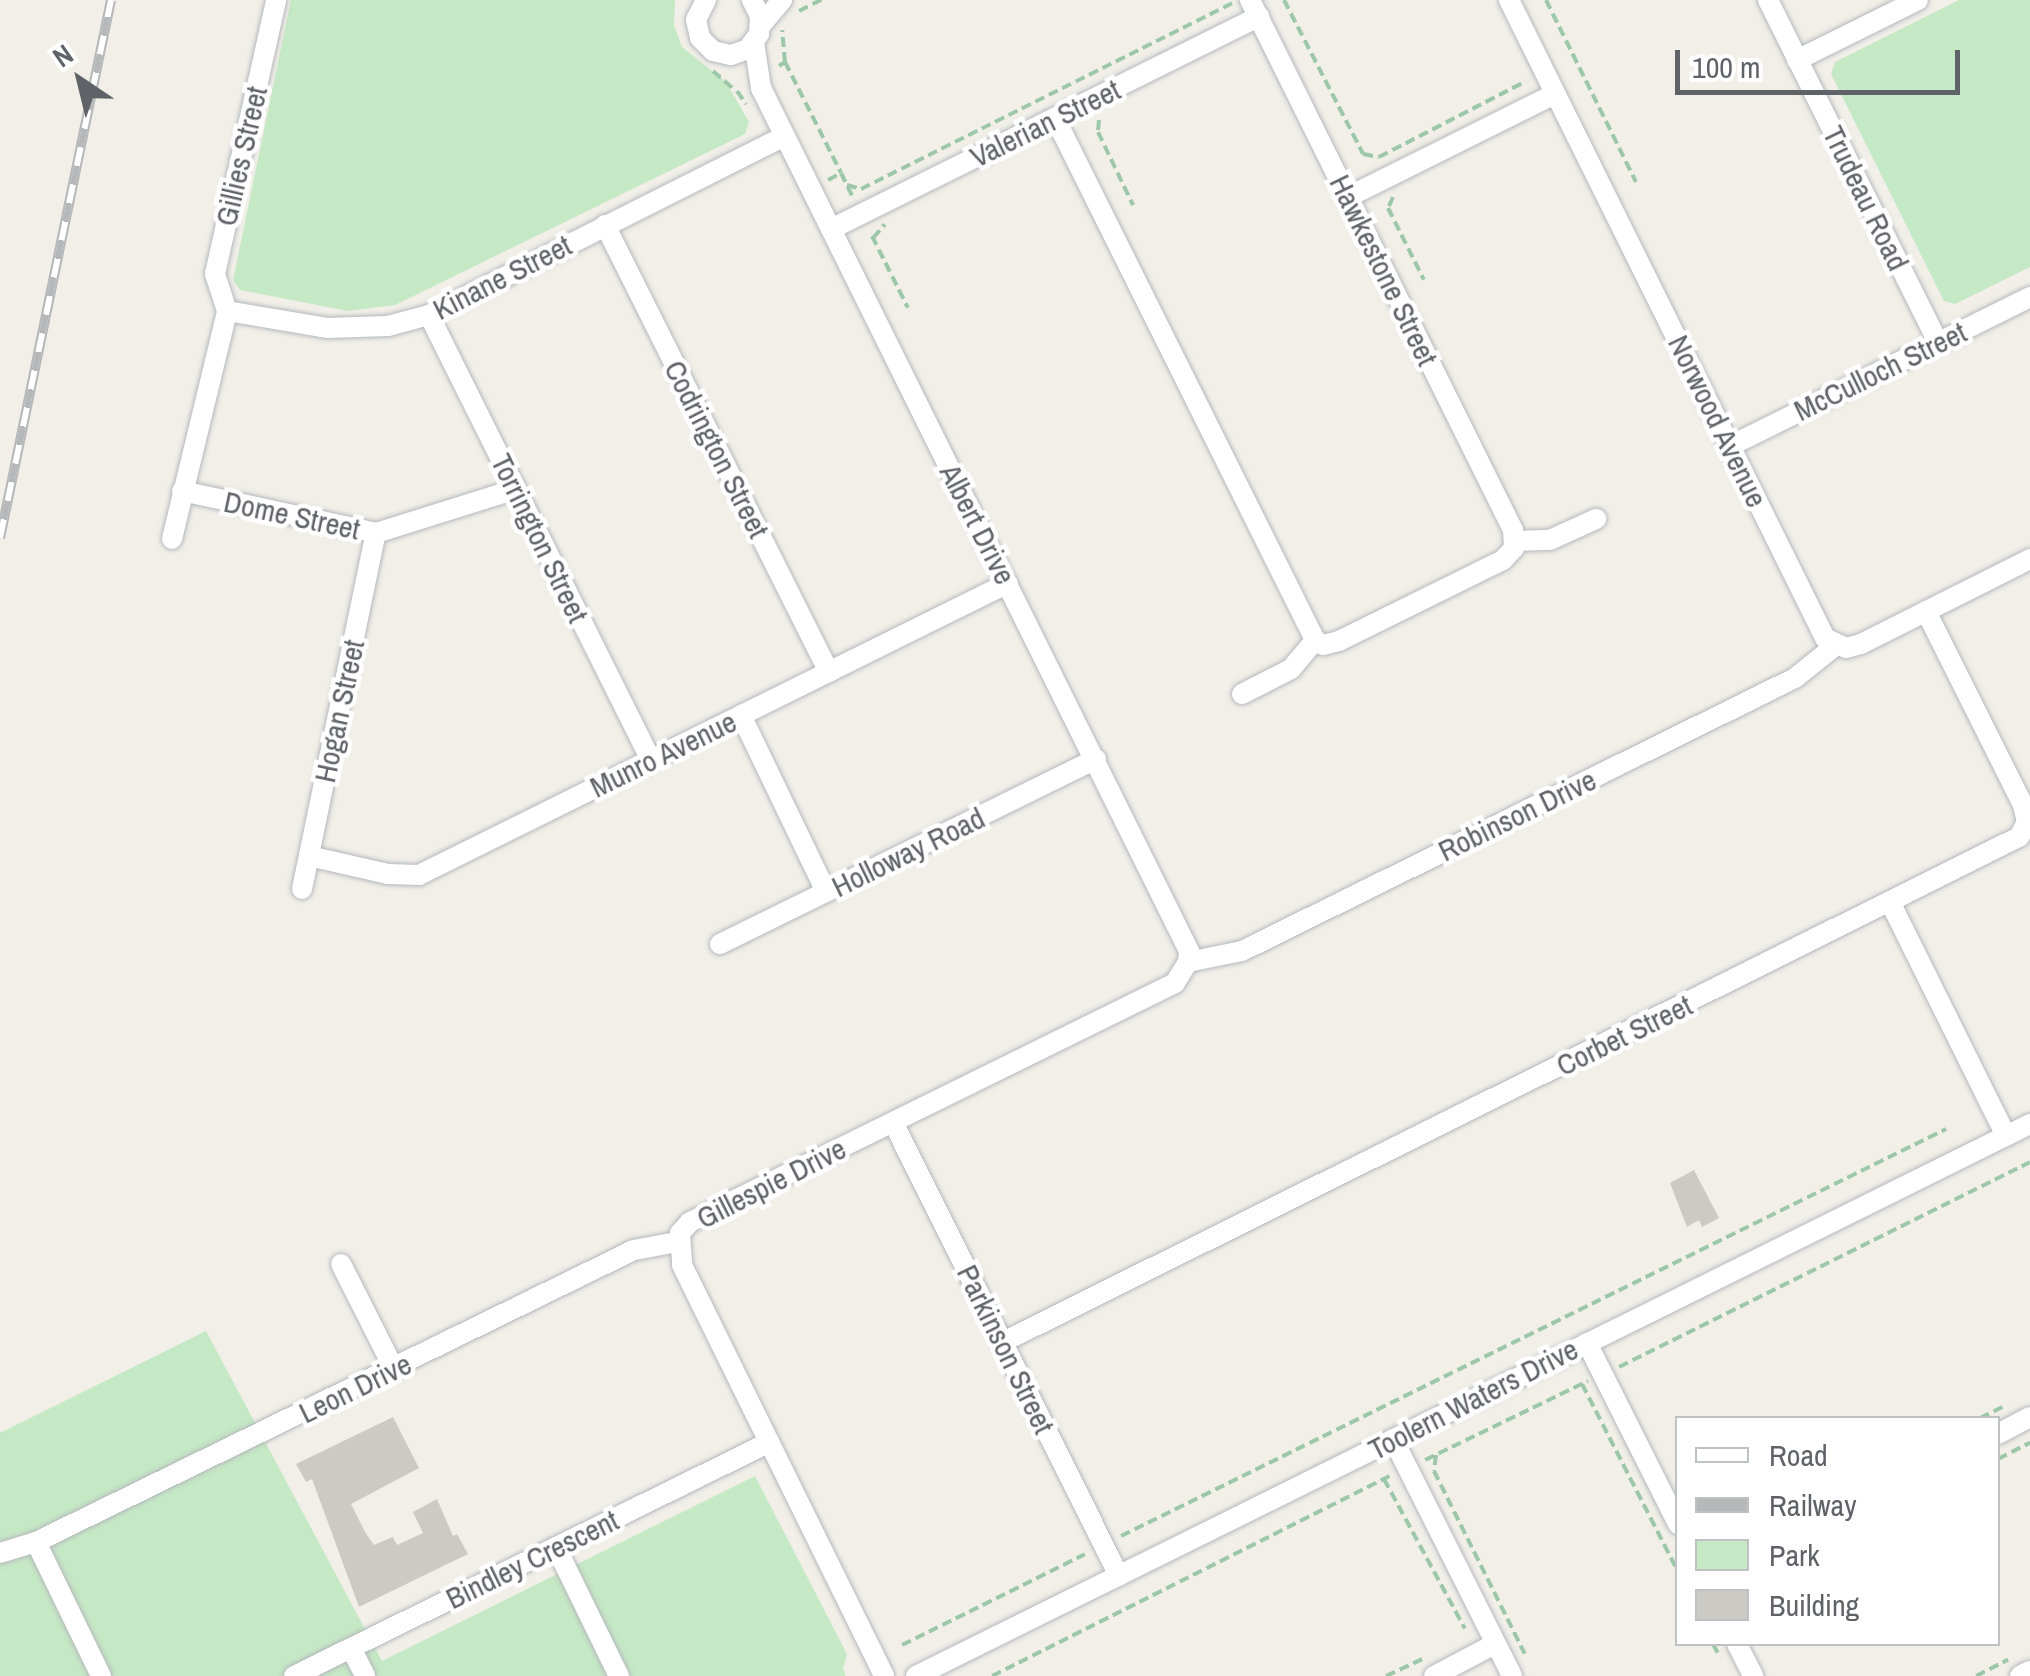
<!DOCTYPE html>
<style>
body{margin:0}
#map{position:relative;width:2030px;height:1676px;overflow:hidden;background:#f1efe8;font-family:"Archivo Narrow",sans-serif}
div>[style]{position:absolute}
.green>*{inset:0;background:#c5e8c5}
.building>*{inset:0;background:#cccac5}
.path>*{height:4px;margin-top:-2px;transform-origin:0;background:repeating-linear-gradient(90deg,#9cc7a9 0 10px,transparent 0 15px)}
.roads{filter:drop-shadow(0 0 2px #b5b8bc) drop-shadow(0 0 2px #b5b8bc)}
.minor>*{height:20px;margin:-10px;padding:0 10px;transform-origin:10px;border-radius:10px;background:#fff}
.rail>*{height:10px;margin-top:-5px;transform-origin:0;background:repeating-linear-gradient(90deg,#fff 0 19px,#b6b7b8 0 38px);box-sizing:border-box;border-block:2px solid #b6b7b8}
span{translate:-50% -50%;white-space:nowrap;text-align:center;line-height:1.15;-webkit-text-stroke:9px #fff;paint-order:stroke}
.street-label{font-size:30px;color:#5f6368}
.legend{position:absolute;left:1675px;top:1416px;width:325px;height:230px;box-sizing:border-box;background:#fff;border:2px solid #bfc1c3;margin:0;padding:12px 18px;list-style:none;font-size:30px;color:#5f6368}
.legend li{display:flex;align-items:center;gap:20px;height:50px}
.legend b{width:50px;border:2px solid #bfc1c3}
.north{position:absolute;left:30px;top:30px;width:100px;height:100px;-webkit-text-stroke:8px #fff;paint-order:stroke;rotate:325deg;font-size:28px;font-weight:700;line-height:40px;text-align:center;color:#5f6368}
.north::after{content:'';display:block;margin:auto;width:35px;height:45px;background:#5f6368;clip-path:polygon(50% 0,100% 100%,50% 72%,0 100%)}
.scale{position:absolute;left:1675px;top:50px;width:285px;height:45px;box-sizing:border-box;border:5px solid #5f6368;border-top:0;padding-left:12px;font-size:30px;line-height:35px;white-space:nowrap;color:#5f6368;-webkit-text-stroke:8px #fff;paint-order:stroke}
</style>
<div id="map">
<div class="green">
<i style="clip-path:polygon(291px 0,675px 0,674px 25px,682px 47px,726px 82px,749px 122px,745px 134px,395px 305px,348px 311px,240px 290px,233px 280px)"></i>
<i style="clip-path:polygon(1959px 0,2030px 0,2030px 267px,1955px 304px,1944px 301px,1831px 74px,1835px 62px)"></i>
<i style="clip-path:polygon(206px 1331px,382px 1661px,755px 1476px,847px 1654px,843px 1669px,846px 1676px,0 1676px,0 1433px)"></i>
</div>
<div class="building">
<i style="clip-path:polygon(1694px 1170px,1719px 1218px,1702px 1227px,1699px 1220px,1687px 1227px,1670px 1183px)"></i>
<i style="clip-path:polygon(393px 1417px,419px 1468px,351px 1504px,365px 1532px,374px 1545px,393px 1537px,397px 1545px,423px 1533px,413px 1512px,437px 1499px,453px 1536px,457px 1534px,468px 1554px,359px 1607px,312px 1479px,306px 1482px,296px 1464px)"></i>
</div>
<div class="path">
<i style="left:1284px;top:0;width:173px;rotate:62.8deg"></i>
<i style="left:1363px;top:154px;width:16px;rotate:11deg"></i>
<i style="left:1379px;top:157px;width:165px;rotate:-27.3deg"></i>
<i style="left:1546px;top:0;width:203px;rotate:63.7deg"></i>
<i style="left:799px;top:11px;width:25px;rotate:-27deg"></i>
<i style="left:785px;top:62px;width:124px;rotate:63.2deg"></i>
<i style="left:779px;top:66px;width:7px;rotate:-34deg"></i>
<i style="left:785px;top:62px;width:32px;rotate:-95deg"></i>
<i style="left:713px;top:71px;width:30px;rotate:41deg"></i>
<i style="left:737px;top:91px;width:16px;rotate:55deg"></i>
<i style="left:1099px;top:120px;width:12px;rotate:95deg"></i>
<i style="left:1098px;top:132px;width:81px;rotate:64.4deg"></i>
<i style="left:828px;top:180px;width:15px;rotate:-28deg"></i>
<i style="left:841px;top:173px;width:25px;rotate:64deg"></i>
<i style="left:847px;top:185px;width:15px;rotate:16deg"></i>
<i style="left:861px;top:189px;width:415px;rotate:-26.6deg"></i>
<i style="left:1393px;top:197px;width:12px;rotate:114deg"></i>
<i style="left:1388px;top:208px;width:80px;rotate:63.4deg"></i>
<i style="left:872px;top:236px;width:80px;rotate:63.4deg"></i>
<i style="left:873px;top:238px;width:18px;rotate:-49deg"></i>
<i style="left:1619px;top:1367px;width:459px;rotate:-26.5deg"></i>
<i style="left:1582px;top:1384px;width:211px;rotate:62.9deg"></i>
<i style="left:1980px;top:1418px;width:25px;rotate:-26deg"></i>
<i style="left:1436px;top:1455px;width:16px;rotate:97deg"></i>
<i style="left:1434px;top:1471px;width:204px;rotate:63.6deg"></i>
<i style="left:1998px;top:1459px;width:36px;rotate:-27deg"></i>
<i style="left:1425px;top:1460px;width:181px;rotate:-25.9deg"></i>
<i style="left:1384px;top:1479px;width:170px;rotate:61.6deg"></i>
<i style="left:1121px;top:1536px;width:920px;rotate:-26.26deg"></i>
<i style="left:1713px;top:1644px;width:15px;rotate:62deg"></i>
<i style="left:902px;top:1645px;width:204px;rotate:-26.4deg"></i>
<i style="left:992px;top:1676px;width:445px;rotate:-26.7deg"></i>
<i style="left:1386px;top:1676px;width:40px;rotate:-25deg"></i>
<i style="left:1976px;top:1676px;width:36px;rotate:-27deg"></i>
</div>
<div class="roads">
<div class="minor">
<i style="left:706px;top:0;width:22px;rotate:117deg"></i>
<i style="left:696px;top:20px;width:18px;rotate:77deg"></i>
<i style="left:700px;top:38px;width:18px;rotate:45deg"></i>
<i style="left:713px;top:51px;width:18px;rotate:13deg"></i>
<i style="left:731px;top:55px;width:18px;rotate:-19deg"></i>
<i style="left:748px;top:49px;width:19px;rotate:-54deg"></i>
<i style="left:759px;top:34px;width:18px;rotate:-87deg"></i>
<i style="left:760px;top:16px;width:18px;rotate:-117deg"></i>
<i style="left:1509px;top:0;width:712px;rotate:63.65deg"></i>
<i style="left:1825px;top:638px;width:23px;rotate:25deg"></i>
<i style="left:1846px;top:648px;width:16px;rotate:-15deg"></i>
<i style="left:1861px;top:644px;width:189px;rotate:-26.7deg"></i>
<i style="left:1768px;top:0;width:382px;rotate:63.6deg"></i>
<i style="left:761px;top:25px;width:33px;rotate:-50deg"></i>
<i style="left:754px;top:42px;width:47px;rotate:81.3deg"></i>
<i style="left:761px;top:88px;width:963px;rotate:63.62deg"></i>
<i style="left:1189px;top:951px;width:11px;rotate:95deg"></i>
<i style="left:1188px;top:962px;width:25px;rotate:122deg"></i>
<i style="left:1175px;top:983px;width:541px;rotate:153.77deg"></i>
<i style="left:690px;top:1222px;width:15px;rotate:132deg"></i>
<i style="left:680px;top:1233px;width:32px;rotate:86deg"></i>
<i style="left:682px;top:1265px;width:458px;rotate:63.8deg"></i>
<i style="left:1797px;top:60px;width:135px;rotate:-26.4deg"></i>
<i style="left:1055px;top:118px;width:583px;rotate:63.52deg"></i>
<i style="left:1315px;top:640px;width:9px;rotate:32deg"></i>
<i style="left:1323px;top:645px;width:16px;rotate:-14deg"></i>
<i style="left:1339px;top:641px;width:183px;rotate:-26.3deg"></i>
<i style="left:1503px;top:560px;width:16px;rotate:-47deg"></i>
<i style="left:1514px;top:548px;width:18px;rotate:-93deg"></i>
<i style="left:1513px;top:530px;width:592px;rotate:-116.39deg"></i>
<i style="left:1348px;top:197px;width:231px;rotate:-26.5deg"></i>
<i style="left:605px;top:225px;width:500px;rotate:63.4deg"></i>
<i style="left:831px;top:229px;width:478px;rotate:-26.4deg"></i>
<i style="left:227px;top:311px;width:39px;rotate:-108deg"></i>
<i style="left:215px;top:274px;width:281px;rotate:-77.4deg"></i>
<i style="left:429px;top:315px;width:497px;rotate:63.5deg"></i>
<i style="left:1730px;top:446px;width:335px;rotate:-26.4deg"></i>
<i style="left:182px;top:491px;width:198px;rotate:12.2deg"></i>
<i style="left:376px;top:533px;width:147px;rotate:-17.4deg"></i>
<i style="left:172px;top:539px;width:235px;rotate:-76.4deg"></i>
<i style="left:227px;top:311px;width:101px;rotate:9.6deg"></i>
<i style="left:327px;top:328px;width:61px;rotate:-1.9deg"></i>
<i style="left:388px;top:326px;width:42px;rotate:-15deg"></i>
<i style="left:429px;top:315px;width:398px;rotate:-26.7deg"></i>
<i style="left:1516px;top:541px;width:34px;rotate:-2deg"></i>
<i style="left:1550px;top:540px;width:51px;rotate:-24.5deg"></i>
<i style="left:1242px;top:694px;width:55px;rotate:-27deg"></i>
<i style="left:1291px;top:669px;width:38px;rotate:-50deg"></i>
<i style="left:741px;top:715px;width:196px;rotate:64.3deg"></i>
<i style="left:309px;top:856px;width:81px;rotate:12.8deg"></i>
<i style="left:388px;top:874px;width:31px;rotate:2deg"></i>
<i style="left:419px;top:875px;width:657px;rotate:-26.37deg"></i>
<i style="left:302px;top:889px;width:364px;rotate:-78.3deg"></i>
<i style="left:1890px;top:902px;width:261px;rotate:63.6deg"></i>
<i style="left:720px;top:944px;width:419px;rotate:-26.2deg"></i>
<i style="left:1188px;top:962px;width:55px;rotate:-11.5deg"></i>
<i style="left:1242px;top:951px;width:617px;rotate:-26.27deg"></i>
<i style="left:1795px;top:678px;width:51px;rotate:-38.7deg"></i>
<i style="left:893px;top:1122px;width:507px;rotate:63.54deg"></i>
<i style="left:341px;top:1264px;width:118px;rotate:63.2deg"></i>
<i style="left:1003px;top:1342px;width:1135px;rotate:-26.43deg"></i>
<i style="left:2019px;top:837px;width:17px;rotate:-62deg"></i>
<i style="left:2027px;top:822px;width:17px;rotate:-103deg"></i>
<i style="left:2023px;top:805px;width:217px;rotate:-116.6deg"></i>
<i style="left:1587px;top:1343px;width:203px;rotate:63.3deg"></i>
<i style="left:1998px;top:1434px;width:36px;rotate:-28deg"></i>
<i style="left:1393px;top:1439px;width:265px;rotate:63.3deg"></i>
<i style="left:556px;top:1547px;width:144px;rotate:64deg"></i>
<i style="left:0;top:1553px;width:38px;rotate:-17deg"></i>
<i style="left:1737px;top:1644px;width:36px;rotate:63deg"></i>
<i style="left:351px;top:1648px;width:31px;rotate:63deg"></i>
<i style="left:101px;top:1676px;width:149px;rotate:-115.9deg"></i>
<i style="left:36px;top:1542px;width:665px;rotate:-26.03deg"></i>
<i style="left:634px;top:1250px;width:44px;rotate:-10.5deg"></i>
<i style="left:294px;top:1676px;width:530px;rotate:-26.18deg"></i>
<i style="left:916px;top:1676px;width:1243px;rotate:-26.36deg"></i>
<i style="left:1434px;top:1676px;width:69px;rotate:-27.7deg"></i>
<i style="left:2020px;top:1676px;width:11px;rotate:-27deg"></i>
</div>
</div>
<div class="rail">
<i style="left:0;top:538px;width:549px;rotate:-78.34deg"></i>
</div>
<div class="street-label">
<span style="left:1045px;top:123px;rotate:-26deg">Valerian Street</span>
<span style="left:241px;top:156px;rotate:-77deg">Gillies Street</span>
<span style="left:1866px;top:198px;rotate:64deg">Trudeau Road</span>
<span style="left:1384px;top:270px;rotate:64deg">Hawkestone Street</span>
<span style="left:502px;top:277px;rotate:-27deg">Kinane Street</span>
<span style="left:1880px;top:371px;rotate:-26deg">McCulloch Street</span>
<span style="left:1718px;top:421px;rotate:64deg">Norwood Avenue</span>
<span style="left:717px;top:449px;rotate:63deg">Codrington Street</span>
<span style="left:292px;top:515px;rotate:12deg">Dome Street</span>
<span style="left:978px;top:524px;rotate:63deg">Albert Drive</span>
<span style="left:540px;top:538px;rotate:64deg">Torrington Street</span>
<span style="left:339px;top:711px;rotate:-78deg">Hogan Street</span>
<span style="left:663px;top:754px;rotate:-26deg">Munro Avenue</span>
<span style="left:1517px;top:815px;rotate:-26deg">Robinson Drive</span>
<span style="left:908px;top:852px;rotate:-26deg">Holloway Road</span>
<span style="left:1624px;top:1035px;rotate:-26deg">Corbet Street</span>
<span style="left:771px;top:1183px;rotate:-27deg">Gillespie Drive</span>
<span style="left:1006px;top:1349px;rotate:64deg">Parkinson Street</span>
<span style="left:355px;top:1388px;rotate:-26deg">Leon Drive</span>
<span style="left:1473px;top:1399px;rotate:-27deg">Toolern Waters Drive</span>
<span style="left:532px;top:1559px;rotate:-26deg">Bindley Crescent</span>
</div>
<ul class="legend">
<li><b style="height:12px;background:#fff"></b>Road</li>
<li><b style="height:12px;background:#b6b7b8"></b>Railway</li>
<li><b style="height:28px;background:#c5e8c5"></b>Park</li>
<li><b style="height:28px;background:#cccac5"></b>Building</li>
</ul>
<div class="north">N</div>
<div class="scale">100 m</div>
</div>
